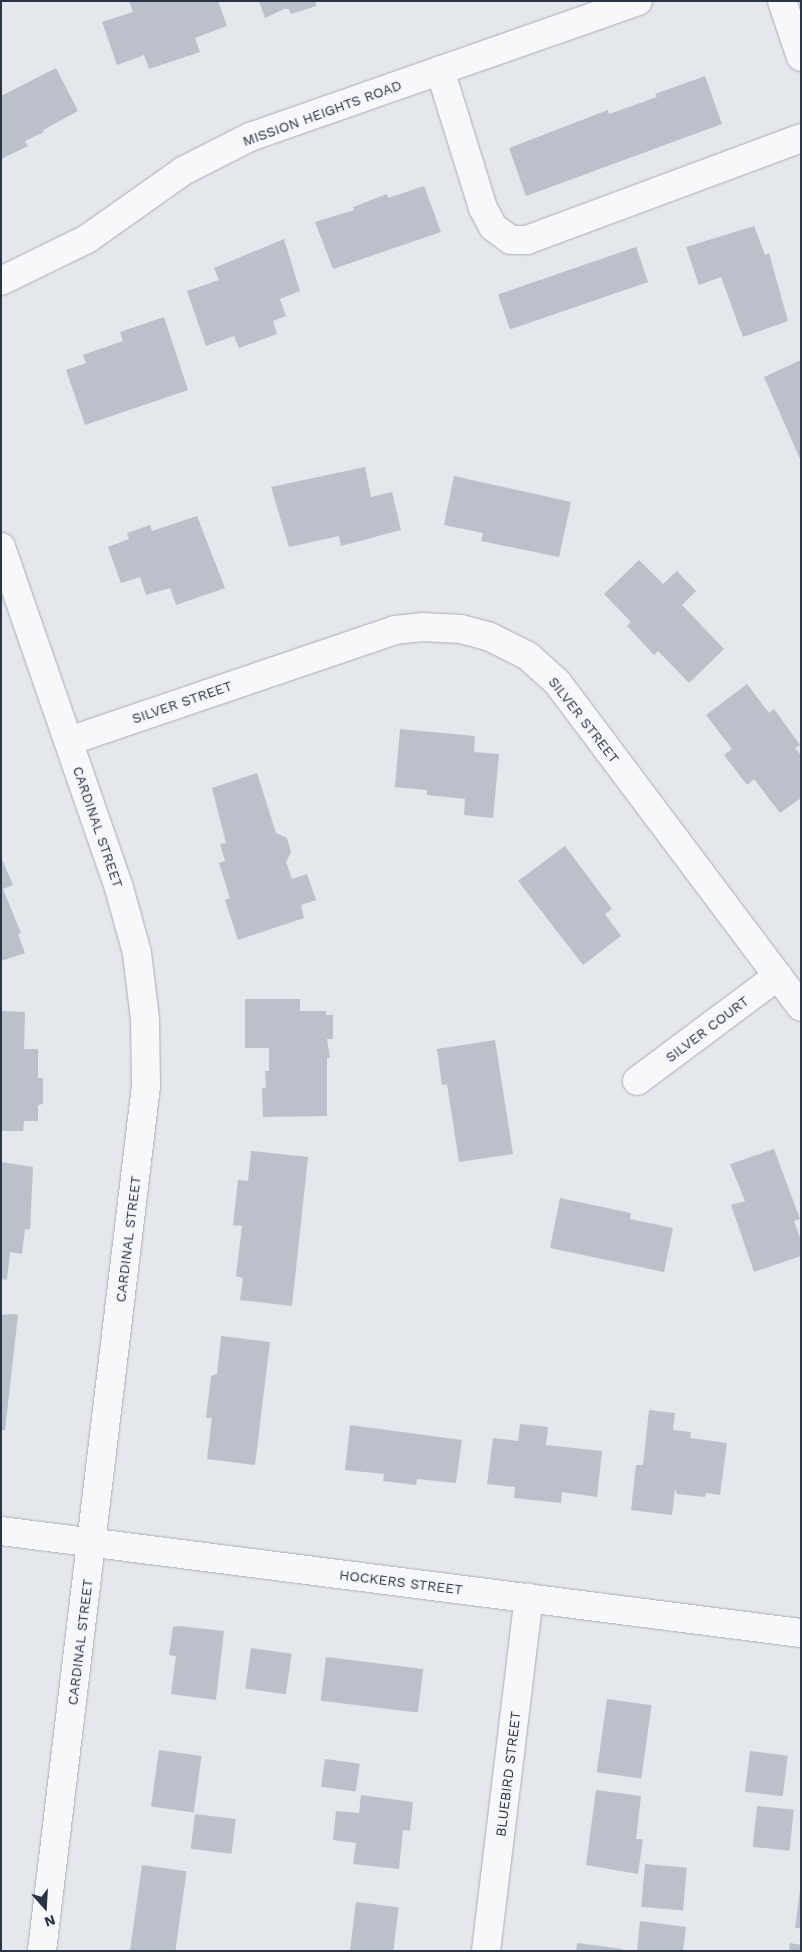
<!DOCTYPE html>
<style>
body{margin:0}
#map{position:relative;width:802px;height:1952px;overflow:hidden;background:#e4e7ec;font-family:"Work Sans",sans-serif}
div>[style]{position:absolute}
.building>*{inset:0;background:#bbc0ca;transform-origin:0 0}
.roads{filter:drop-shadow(0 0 1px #a9aeb7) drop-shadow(0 0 1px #a9aeb7)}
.minor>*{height:28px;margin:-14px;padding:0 14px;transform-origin:14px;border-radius:14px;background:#f7f8fa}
span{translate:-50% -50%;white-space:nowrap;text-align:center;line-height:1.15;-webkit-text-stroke:4px #f4f6f9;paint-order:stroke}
.street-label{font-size:14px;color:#2b3445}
.frame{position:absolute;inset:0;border:2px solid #2b3445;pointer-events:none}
.north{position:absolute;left:20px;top:1882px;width:50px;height:50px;-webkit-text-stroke:4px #f4f6f9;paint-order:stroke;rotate:161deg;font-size:14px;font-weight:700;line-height:20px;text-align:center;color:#2b3445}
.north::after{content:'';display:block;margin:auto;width:18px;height:22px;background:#2b3445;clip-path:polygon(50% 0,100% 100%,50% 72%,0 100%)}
</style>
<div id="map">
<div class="building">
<i style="clip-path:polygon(129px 1px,218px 1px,227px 26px,195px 38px,200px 52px,149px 69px,144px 55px,117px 65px,102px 22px,133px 12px)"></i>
<i style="clip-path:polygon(259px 1px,315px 1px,316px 6px,291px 14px,289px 9px,284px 9px,265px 18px)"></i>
<i style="clip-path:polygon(56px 68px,78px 111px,43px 130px,44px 132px,25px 141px,28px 146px,1px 159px,1px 96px)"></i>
<i style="clip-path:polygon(705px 76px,722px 124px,526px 196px,509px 148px,608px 110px,609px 114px,657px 97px,655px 94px)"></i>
<i style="clip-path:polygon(424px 186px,441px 232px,333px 269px,315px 222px,354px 210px,353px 207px,387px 194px,388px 198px)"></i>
<i style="clip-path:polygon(754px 226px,765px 255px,769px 253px,788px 321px,743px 337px,721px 277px,699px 285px,686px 247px)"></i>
<i style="clip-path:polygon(284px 239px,300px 291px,280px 299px,286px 316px,273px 321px,277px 334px,239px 348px,234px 336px,206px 346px,187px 291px,219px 280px,214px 268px)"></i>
<i style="left:636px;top:247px;width:37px;height:146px;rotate:71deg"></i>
<i style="clip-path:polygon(164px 317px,188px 390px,85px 425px,66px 370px,86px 363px,83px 355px,123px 341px,120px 332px)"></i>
<i style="clip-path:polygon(801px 360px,801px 461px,764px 377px)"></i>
<i style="clip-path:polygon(365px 467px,371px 497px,392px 492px,401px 530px,341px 546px,339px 536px,289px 547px,271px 487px)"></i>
<i style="clip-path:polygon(454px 476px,571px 502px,559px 557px,481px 541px,483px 533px,444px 525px)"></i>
<i style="clip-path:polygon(197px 516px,225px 588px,176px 605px,170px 588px,146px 595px,140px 577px,121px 583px,108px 547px,129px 539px,127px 533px,150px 525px,152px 531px)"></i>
<i style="clip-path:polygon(639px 560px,663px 584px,677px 571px,696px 591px,682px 605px,724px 649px,689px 683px,658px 651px,654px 655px,627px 626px,631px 622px,604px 594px)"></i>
<i style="clip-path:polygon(747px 684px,769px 713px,774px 709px,800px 745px,795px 748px,801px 755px,801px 798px,780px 813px,754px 779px,747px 785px,724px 755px,732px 749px,706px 715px)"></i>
<i style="clip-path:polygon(400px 729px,475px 736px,474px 752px,499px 754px,493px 818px,464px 815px,465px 799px,427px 795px,427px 790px,395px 787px)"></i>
<i style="clip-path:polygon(257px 773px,276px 833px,287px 838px,291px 852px,286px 862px,292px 879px,307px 874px,316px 900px,301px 905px,304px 918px,238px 940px,225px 900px,230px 898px,219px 863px,225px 861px,220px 844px,226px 843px,212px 788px)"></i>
<i style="clip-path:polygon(565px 846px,612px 909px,605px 914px,621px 936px,583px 965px,518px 881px)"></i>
<i style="clip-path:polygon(1px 857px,13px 885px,3px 889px,21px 933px,18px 934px,25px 953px,1px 961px)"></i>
<i style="clip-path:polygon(245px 999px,300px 999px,300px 1011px,326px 1011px,326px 1015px,333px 1015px,333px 1039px,327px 1039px,330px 1058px,327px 1058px,327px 1116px,263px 1117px,262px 1088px,266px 1088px,265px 1071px,269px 1071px,269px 1048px,245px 1048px)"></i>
<i style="clip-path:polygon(1px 1011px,25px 1012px,24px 1049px,38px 1049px,38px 1078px,43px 1078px,43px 1104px,38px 1105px,38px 1121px,24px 1121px,23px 1131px,1px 1131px)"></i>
<i style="clip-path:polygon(495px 1040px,513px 1154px,459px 1162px,447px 1084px,442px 1085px,437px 1049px)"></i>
<i style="clip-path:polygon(774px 1149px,800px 1219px,794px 1221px,801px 1240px,801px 1256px,754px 1272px,731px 1205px,745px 1201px,730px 1164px)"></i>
<i style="clip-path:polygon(251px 1151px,308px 1157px,292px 1306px,240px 1300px,243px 1278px,236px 1276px,242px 1226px,233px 1225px,238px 1180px,248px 1181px)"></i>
<i style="clip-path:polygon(1px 1162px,33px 1167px,30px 1230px,25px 1229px,22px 1254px,10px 1252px,7px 1280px,1px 1279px)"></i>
<i style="clip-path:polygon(560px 1198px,631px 1213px,630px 1219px,673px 1228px,664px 1272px,550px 1248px)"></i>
<i style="clip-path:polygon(13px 1314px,18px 1315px,5px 1430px,1px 1430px,1px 1315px)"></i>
<i style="clip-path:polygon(221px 1336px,270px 1342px,255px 1465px,207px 1459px,212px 1418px,206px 1418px,211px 1376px,217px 1374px)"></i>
<i style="clip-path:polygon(649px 1410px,675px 1413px,673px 1430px,691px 1432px,690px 1438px,727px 1443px,720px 1495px,706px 1493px,705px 1497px,677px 1494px,675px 1489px,672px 1515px,631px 1510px,636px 1465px,643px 1465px)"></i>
<i style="clip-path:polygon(520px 1424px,548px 1427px,546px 1445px,602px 1451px,597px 1497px,562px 1492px,561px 1503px,514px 1498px,515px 1487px,487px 1484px,493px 1438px,518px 1441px)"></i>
<i style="clip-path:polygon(350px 1425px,462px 1440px,456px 1483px,417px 1479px,416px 1485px,383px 1481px,384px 1474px,345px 1470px)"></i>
<i style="clip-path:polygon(179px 1626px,224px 1631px,216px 1700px,171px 1694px,176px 1656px,169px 1655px,173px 1627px)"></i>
<i style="left:251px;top:1648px;width:41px;height:41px;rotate:8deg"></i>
<i style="left:326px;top:1657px;width:98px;height:44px;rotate:7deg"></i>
<i style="left:607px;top:1699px;width:45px;height:74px;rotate:8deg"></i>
<i style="left:159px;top:1750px;width:43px;height:57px;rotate:8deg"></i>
<i style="left:750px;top:1751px;width:38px;height:41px;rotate:7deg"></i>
<i style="left:325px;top:1759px;width:35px;height:28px;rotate:8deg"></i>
<i style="clip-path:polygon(596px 1790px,641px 1796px,636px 1839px,643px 1839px,638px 1874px,586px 1865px)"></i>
<i style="clip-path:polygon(361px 1795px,413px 1802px,410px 1831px,403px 1830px,399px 1869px,353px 1864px,356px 1843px,333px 1840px,336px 1811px,359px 1813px)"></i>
<i style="left:757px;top:1806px;width:37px;height:41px;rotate:6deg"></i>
<i style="left:195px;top:1814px;width:41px;height:35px;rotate:7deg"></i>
<i style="left:645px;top:1864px;width:42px;height:43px;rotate:5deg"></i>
<i style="left:142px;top:1865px;width:45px;height:86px;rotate:8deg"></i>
<i style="clip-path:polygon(800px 1890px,801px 1890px,801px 1928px,795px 1928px)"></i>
<i style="left:356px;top:1902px;width:43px;height:49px;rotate:7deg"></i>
<i style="clip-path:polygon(640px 1921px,686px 1927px,683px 1951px,637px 1951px)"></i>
<i style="clip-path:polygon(577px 1943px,622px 1949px,622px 1951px,576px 1951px)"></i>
<i style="clip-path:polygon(790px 1943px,801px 1945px,801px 1951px,789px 1951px)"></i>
</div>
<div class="roads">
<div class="minor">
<i style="left:782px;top:1px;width:59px;rotate:71.3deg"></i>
<i style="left:440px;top:70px;width:145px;rotate:72.7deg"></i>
<i style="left:483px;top:208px;width:21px;rotate:62deg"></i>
<i style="left:493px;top:227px;width:22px;rotate:36deg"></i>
<i style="left:511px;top:240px;width:16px"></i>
<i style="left:527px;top:240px;width:292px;rotate:-20.4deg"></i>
<i style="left:1px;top:281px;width:96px;rotate:-26deg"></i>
<i style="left:87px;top:239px;width:118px;rotate:-35.3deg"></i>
<i style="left:183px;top:171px;width:75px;rotate:-26.9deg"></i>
<i style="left:250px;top:137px;width:411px;rotate:-19.3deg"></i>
<i style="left:1px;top:547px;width:361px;rotate:70.9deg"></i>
<i style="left:119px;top:888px;width:67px;rotate:74.5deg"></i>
<i style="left:137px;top:953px;width:66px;rotate:83.1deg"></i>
<i style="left:145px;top:1019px;width:67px;rotate:89.1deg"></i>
<i style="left:146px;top:1086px;width:871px;rotate:96.86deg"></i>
<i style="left:69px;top:741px;width:344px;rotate:-18.8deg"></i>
<i style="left:395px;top:630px;width:27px;rotate:-6deg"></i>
<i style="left:422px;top:627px;width:39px;rotate:3deg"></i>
<i style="left:461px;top:629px;width:30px;rotate:15deg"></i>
<i style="left:490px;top:637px;width:42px;rotate:26.6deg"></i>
<i style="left:528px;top:656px;width:39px;rotate:42deg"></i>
<i style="left:557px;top:682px;width:406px;rotate:53.1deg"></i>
<i style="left:637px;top:1081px;width:176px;rotate:-36.7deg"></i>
<i style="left:1px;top:1531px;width:806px;rotate:7.27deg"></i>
<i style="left:486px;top:1951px;width:356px;rotate:-83.1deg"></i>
</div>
</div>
<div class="street-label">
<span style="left:322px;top:113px;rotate:-20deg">MISSION HEIGHTS ROAD</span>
<span style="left:182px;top:702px;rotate:-19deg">SILVER STREET</span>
<span style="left:584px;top:720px;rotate:52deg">SILVER STREET</span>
<span style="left:98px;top:827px;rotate:71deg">CARDINAL STREET</span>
<span style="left:707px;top:1029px;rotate:-37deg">SILVER COURT</span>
<span style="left:128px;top:1239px;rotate:-83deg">CARDINAL STREET</span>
<span style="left:401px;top:1582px;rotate:7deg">HOCKERS STREET</span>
<span style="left:80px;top:1642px;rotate:-83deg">CARDINAL STREET</span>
<span style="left:508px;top:1774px;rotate:-83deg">BLUEBIRD STREET</span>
</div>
<div class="frame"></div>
<div class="north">N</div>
</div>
